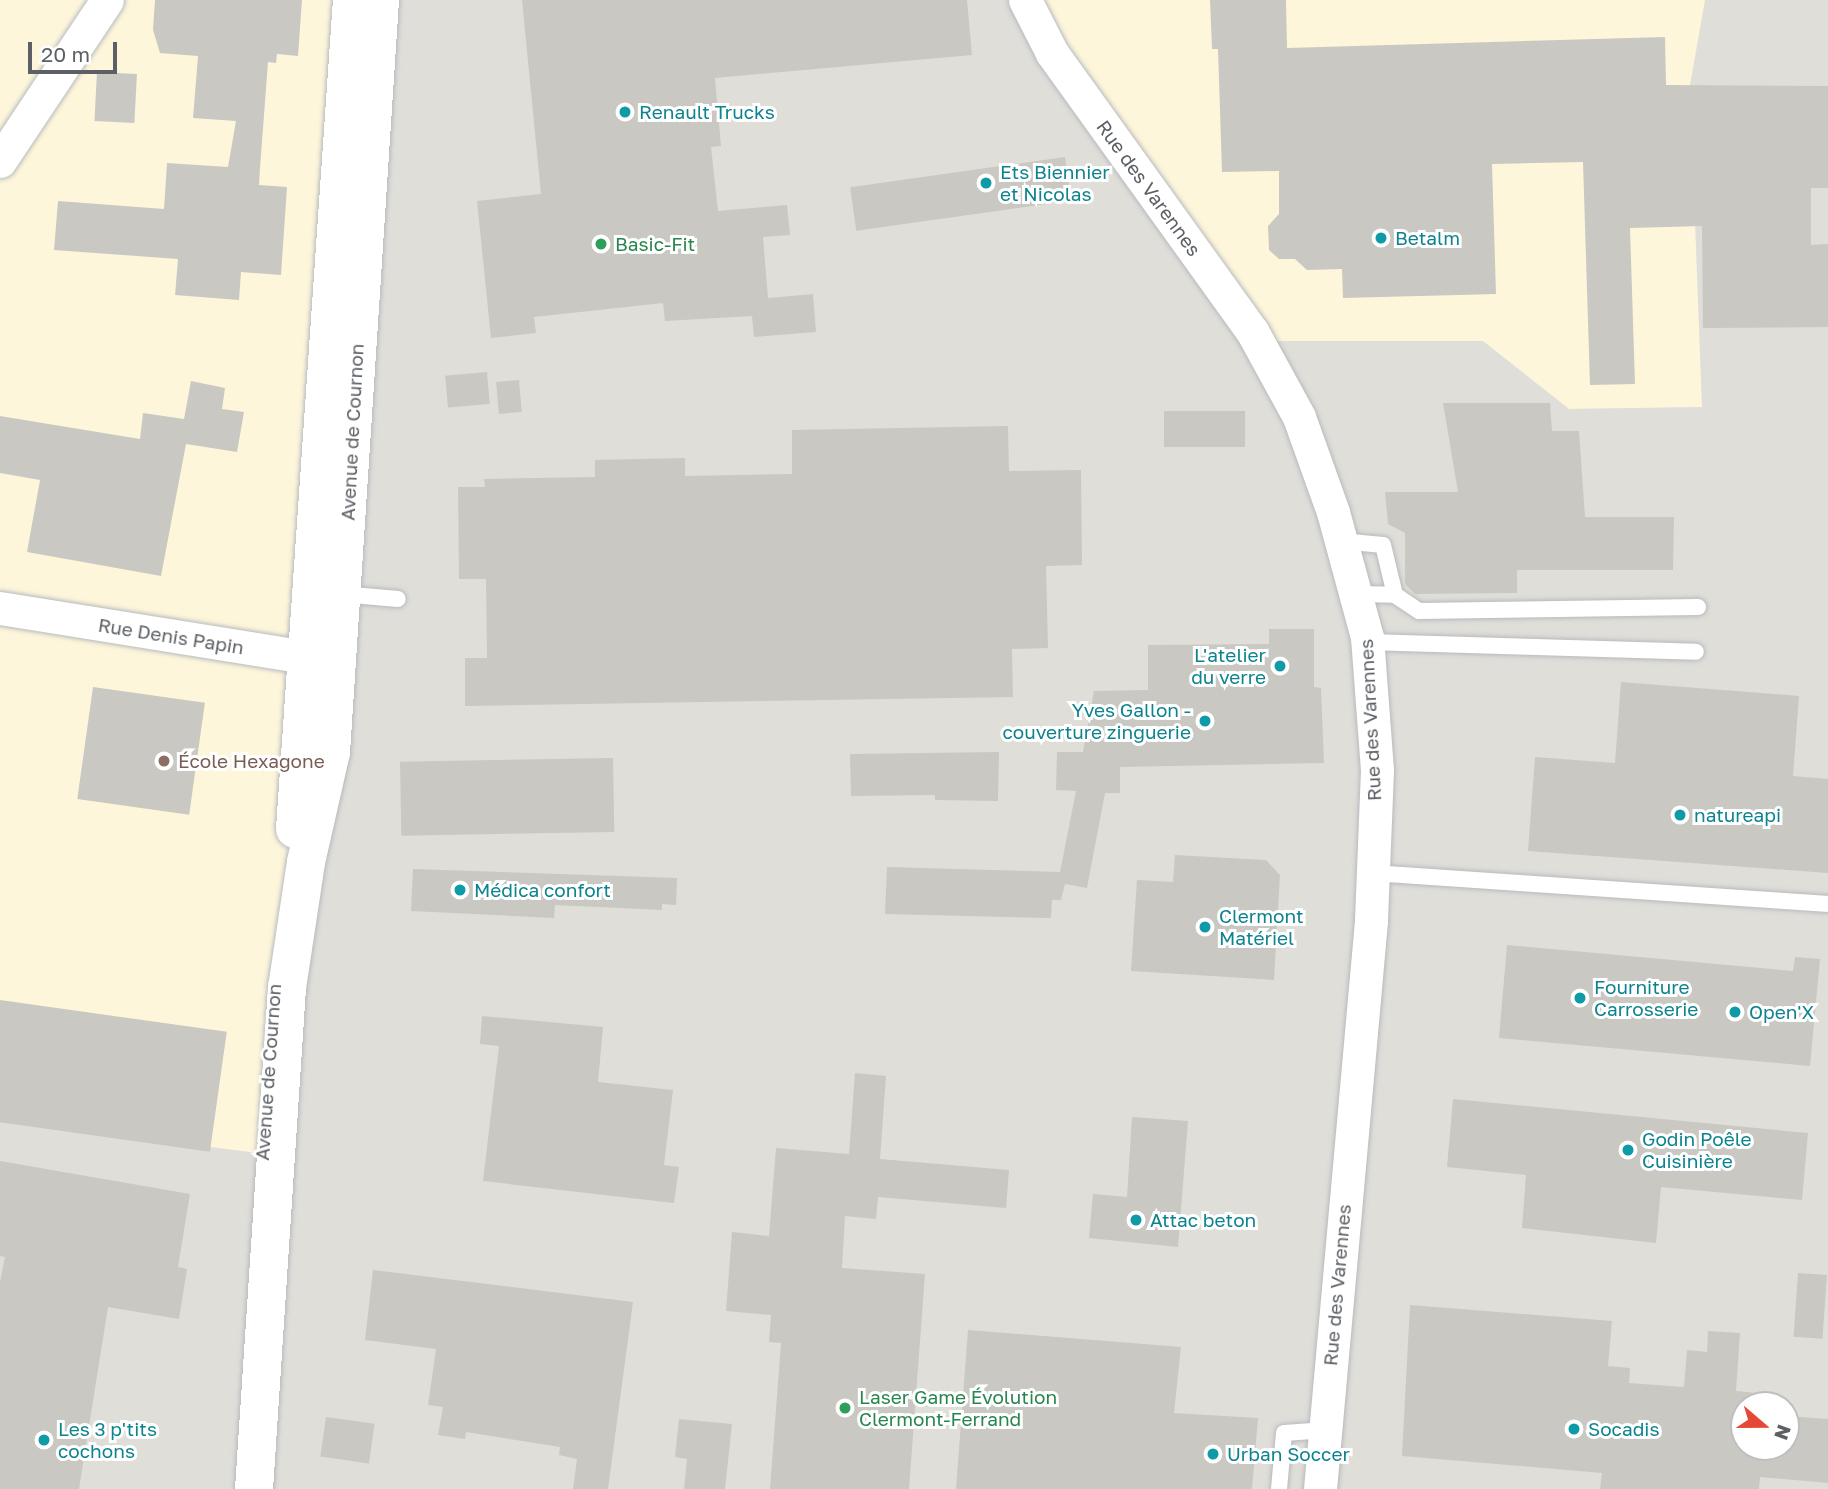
<!DOCTYPE html>
<meta charset="utf-8">
<style>
body{margin:0}
#map{position:relative;width:1828px;height:1489px;overflow:hidden;background:#eeede5;font-family:"Golos Text",sans-serif}
div>[style]{position:absolute}
.commercial>*{inset:0;background:#fdf6db}
.industrial>*{inset:0;background:#e0ded9}
.building>*{inset:0;background:#cac8c2;transform-origin:0 0}
.roads{filter:drop-shadow(0 0 2px #b7babe) drop-shadow(0 0 2px #b7babe)}
.service>*{height:16px;margin:-8px;padding:0 8px;transform-origin:8px;border-radius:8px;background:#fff}
.minor>*{height:33px;margin:-16.5px;padding:0 16.5px;transform-origin:16.5px;border-radius:16.5px;background:#fff}
.secondary>*{height:38px;margin:-19px;padding:0 19px;transform-origin:19px;border-radius:19px;background:#fff}
.dots>*{width:19px;height:19px;translate:-50% -50%;box-sizing:border-box;border:4px solid #fff;border-radius:50%}
span{translate:-50% -50%;white-space:nowrap;text-align:center;line-height:1.15;-webkit-text-stroke:6px #fff;paint-order:stroke}
.culture-label{font-size:19px;color:#0d838f}
.left{translate:0 -50%;text-align:left}
.right{translate:-100% -50%;text-align:right}
.street-label{font-size:19px;color:#5c6065}
.leisure-label{font-size:19px;color:#27864d}
.education-label{font-size:19px;color:#785e54}
.north{position:absolute;left:1730px;top:1391px;width:70px;height:70px;box-sizing:border-box;background:#fff;border:2px solid #bebfc1;border-radius:50%;rotate:110deg;font-size:19px;font-weight:700;line-height:28px;text-align:center;color:#5c6065}
.north::after{content:'';display:block;margin:auto;width:24px;height:32px;background:#e44935;clip-path:polygon(50% 0,100% 100%,50% 72%,0 100%)}
.scale{position:absolute;left:28px;top:42px;width:89px;height:32px;box-sizing:border-box;border:4px solid #5c6065;border-top:0;padding-left:9px;font-size:21px;line-height:24px;white-space:nowrap;color:#5c6065;-webkit-text-stroke:5px #fff;paint-order:stroke}
</style>
<div id="map">
<div class="commercial">
<i style="clip-path:polygon(0 0,379px 0,275px 1155px,0 1121px)"></i>
<i style="clip-path:polygon(1011px 0,1828px 0,1690px 85px,1702px 407px,1569px 409px,1483px 341px,1239px 341px)"></i>
</div>
<div class="industrial">
<i style="clip-path:polygon(evenodd,379px 0,1011px 0,1238px 341px,1483px 341px,1569px 409px,1702px 407px,1690px 85px,1705px 0,1828px 0,1828px 1489px,0 1489px,0 1121px,274px 1155px,379px 0,1744px 1405px,1786px 1405px,1786px 1447px,1744px 1447px,1744px 1405px)"></i>
</div>
<div class="building">
<i style="clip-path:polygon(155px 0,302px 0,298px 56px,277px 54px,276px 63px,268px 62px,260px 168px,259px 185px,287px 187px,281px 275px,241px 272px,239px 300px,175px 295px,178px 259px,54px 250px,58px 201px,164px 209px,167px 163px,228px 167px,236px 121px,193px 118px,198px 56px,160px 53px,153px 30px)"></i>
<i style="clip-path:polygon(522px 0,967px 0,972px 55px,715px 78px,721px 146px,711px 147px,718px 211px,787px 205px,790px 235px,763px 237px,768px 298px,813px 294px,816px 332px,754px 337px,752px 316px,665px 321px,663px 303px,534px 317px,536px 333px,491px 338px,477px 201px,541px 194px)"></i>
<i style="clip-path:polygon(1210px 0,1286px 0,1287px 48px,1665px 37px,1666px 85px,1828px 86px,1828px 188px,1811px 188px,1811px 245px,1828px 244px,1828px 327px,1703px 328px,1702px 226px,1630px 228px,1635px 384px,1590px 385px,1583px 162px,1492px 164px,1496px 294px,1343px 298px,1342px 269px,1307px 270px,1295px 259px,1279px 259px,1269px 250px,1268px 226px,1279px 214px,1279px 171px,1222px 172px,1218px 49px,1212px 49px)"></i>
<i style="left:97px;top:72px;width:40px;height:49px;rotate:3deg"></i>
<i style="left:1065px;top:157px;width:44px;height:217px;rotate:82deg"></i>
<i style="left:487px;top:372px;width:32px;height:42px;rotate:85deg"></i>
<i style="left:519px;top:380px;width:32px;height:23px;rotate:85deg"></i>
<i style="clip-path:polygon(191px 381px,225px 388px,222px 409px,244px 412px,237px 452px,186px 444px,161px 576px,27px 552px,40px 480px,0 473px,0 416px,140px 439px,143px 413px,184px 419px)"></i>
<i style="clip-path:polygon(1443px 403px,1550px 403px,1552px 431px,1579px 431px,1585px 517px,1674px 517px,1673px 570px,1517px 570px,1517px 593px,1415px 594px,1405px 584px,1405px 533px,1388px 524px,1385px 492px,1458px 492px)"></i>
<i style="left:1164px;top:411px;width:81px;height:36px"></i>
<i style="clip-path:polygon(1008px 426px,1009px 471px,1081px 470px,1082px 565px,1046px 566px,1048px 648px,1012px 649px,1013px 697px,465px 706px,465px 658px,487px 658px,486px 579px,459px 579px,458px 487px,485px 487px,484px 479px,595px 477px,595px 460px,685px 458px,685px 476px,792px 474px,792px 430px)"></i>
<i style="clip-path:polygon(1269px 629px,1314px 629px,1314px 687px,1321px 688px,1324px 763px,1120px 767px,1120px 793px,1105px 793px,1087px 888px,1065px 884px,1061px 900px,1052px 900px,1051px 918px,885px 914px,887px 867px,1060px 872px,1076px 791px,1056px 790px,1057px 752px,1083px 752px,1094px 691px,1148px 690px,1148px 645px,1269px 644px)"></i>
<i style="clip-path:polygon(1621px 682px,1799px 696px,1793px 776px,1828px 779px,1828px 873px,1528px 851px,1535px 757px,1615px 763px)"></i>
<i style="left:93px;top:687px;width:113px;height:113px;rotate:8deg"></i>
<i style="clip-path:polygon(999px 752px,998px 801px,935px 800px,935px 795px,851px 796px,850px 754px)"></i>
<i style="left:613px;top:758px;width:74px;height:213px;rotate:89deg"></i>
<i style="clip-path:polygon(1175px 855px,1266px 860px,1280px 875px,1274px 980px,1131px 971px,1137px 880px,1173px 882px)"></i>
<i style="clip-path:polygon(413px 869px,677px 878px,676px 905px,662px 904px,662px 910px,555px 905px,554px 918px,411px 911px)"></i>
<i style="clip-path:polygon(1507px 945px,1793px 971px,1795px 957px,1820px 959px,1810px 1066px,1499px 1038px)"></i>
<i style="left:0;top:1000px;width:229px;height:121px;rotate:8deg"></i>
<i style="clip-path:polygon(482px 1016px,603px 1027px,598px 1082px,673px 1090px,664px 1165px,679px 1167px,674px 1203px,483px 1181px,499px 1046px,480px 1044px)"></i>
<i style="clip-path:polygon(855px 1073px,886px 1076px,880px 1159px,1009px 1170px,1006px 1208px,878px 1197px,876px 1219px,845px 1216px,842px 1268px,925px 1274px,909px 1489px,770px 1489px,781px 1343px,769px 1342px,771px 1315px,726px 1311px,732px 1232px,769px 1236px,776px 1148px,849px 1154px)"></i>
<i style="clip-path:polygon(1453px 1099px,1808px 1133px,1802px 1200px,1661px 1187px,1656px 1243px,1522px 1228px,1526px 1175px,1447px 1167px)"></i>
<i style="clip-path:polygon(1132px 1117px,1188px 1121px,1178px 1247px,1089px 1238px,1093px 1194px,1127px 1197px)"></i>
<i style="clip-path:polygon(0 1161px,190px 1194px,178px 1267px,187px 1269px,179px 1319px,108px 1307px,79px 1489px,0 1489px,0 1282px,5px 1257px,0 1256px)"></i>
<i style="clip-path:polygon(373px 1270px,633px 1302px,608px 1489px,573px 1489px,577px 1459px,559px 1455px,560px 1447px,466px 1432px,465px 1439px,438px 1435px,443px 1407px,428px 1405px,436px 1349px,365px 1340px)"></i>
<i style="left:1798px;top:1273px;width:29px;height:64px;rotate:4deg"></i>
<i style="clip-path:polygon(1410px 1305px,1612px 1321px,1608px 1366px,1630px 1368px,1629px 1383px,1684px 1387px,1687px 1350px,1707px 1352px,1708px 1331px,1740px 1333px,1736px 1391px,1768px 1394px,1766px 1405px,1744px 1405px,1744px 1447px,1786px 1447px,1786px 1416px,1828px 1419px,1828px 1483px,1760px 1477px,1759px 1489px,1600px 1489px,1602px 1473px,1402px 1456px)"></i>
<i style="clip-path:polygon(968px 1330px,1181px 1347px,1174px 1413px,1258px 1418px,1252px 1489px,956px 1489px)"></i>
<i style="left:326px;top:1417px;width:49px;height:40px;rotate:8deg"></i>
<i style="clip-path:polygon(679px 1419px,732px 1424px,725px 1489px,684px 1489px,687px 1459px,675px 1457px)"></i>
</div>
<div class="roads">
<div class="service">
<i style="left:1341px;top:541px;width:42px;rotate:5.4deg"></i>
<i style="left:1383px;top:545px;width:51px;rotate:76.5deg"></i>
<i style="left:341px;top:594px;width:57px;rotate:5deg"></i>
<i style="left:1356px;top:594px;width:39px;rotate:1deg"></i>
<i style="left:1395px;top:595px;width:29px;rotate:34deg"></i>
<i style="left:1419px;top:611px;width:279px;rotate:-0.8deg"></i>
<i style="left:1367px;top:642px;width:329px;rotate:1.7deg"></i>
<i style="left:1373px;top:873px;width:456px;rotate:3.9deg"></i>
<i style="left:1279px;top:1489px;width:56px;rotate:-84.9deg"></i>
<i style="left:1284px;top:1433px;width:39px;rotate:-4deg"></i>
</div>
<div class="minor">
<i style="left:1025px;top:0;width:59px;rotate:63deg"></i>
<i style="left:1052px;top:53px;width:342px;rotate:54.3deg"></i>
<i style="left:1252px;top:331px;width:98px;rotate:61.3deg"></i>
<i style="left:1299px;top:417px;width:101px;rotate:70.3deg"></i>
<i style="left:1333px;top:512px;width:130px;rotate:74.8deg"></i>
<i style="left:1367px;top:637px;width:133px;rotate:85.7deg"></i>
<i style="left:1377px;top:770px;width:151px;rotate:92.3deg"></i>
<i style="left:1371px;top:921px;width:570px;rotate:95.13deg"></i>
<i style="left:0;top:161px;width:193px;rotate:-56.4deg"></i>
<i style="left:0;top:608px;width:309px;rotate:9.1deg"></i>
<i style="left:305px;top:657px;width:28px;rotate:-27deg"></i>
</div>
<div class="secondary">
<i style="left:295px;top:829px;width:831px;rotate:-86.07deg"></i>
<i style="left:254px;top:1489px;width:502px;rotate:-86.23deg"></i>
<i style="left:287px;top:988px;width:127px;rotate:-81.4deg"></i>
<i style="left:306px;top:862px;width:113px;rotate:-77.2deg"></i>
<i style="left:331px;top:752px;width:754px;rotate:-86.27deg"></i>
</div>
</div>
<div class="dots">
<i style="left:625px;top:112px;background:#0f9aa8"></i>
<i style="left:986px;top:183px;background:#0f9aa8"></i>
<i style="left:1381px;top:238px;background:#0f9aa8"></i>
<i style="left:601px;top:244px;background:#2e9e5b"></i>
<i style="left:1280px;top:666px;background:#0f9aa8"></i>
<i style="left:1205px;top:721px;background:#0f9aa8"></i>
<i style="left:164px;top:761px;background:#8d6e63"></i>
<i style="left:1680px;top:815px;background:#0f9aa8"></i>
<i style="left:460px;top:890px;background:#0f9aa8"></i>
<i style="left:1205px;top:927px;background:#0f9aa8"></i>
<i style="left:1580px;top:998px;background:#0f9aa8"></i>
<i style="left:1735px;top:1012px;background:#0f9aa8"></i>
<i style="left:1628px;top:1150px;background:#0f9aa8"></i>
<i style="left:1136px;top:1220px;background:#0f9aa8"></i>
<i style="left:845px;top:1408px;background:#2e9e5b"></i>
<i style="left:1574px;top:1429px;background:#0f9aa8"></i>
<i style="left:44px;top:1440px;background:#0f9aa8"></i>
<i style="left:1213px;top:1454px;background:#0f9aa8"></i>
</div>
<div class="culture-label">
<span class="left" style="left:639px;top:112px">Renault Trucks</span>
<span class="left" style="left:1000px;top:183px">Ets Biennier<br>et Nicolas</span>
<span class="left" style="left:1395px;top:238px">Betalm</span>
<span class="right" style="left:1266px;top:666px">L'atelier<br>du verre</span>
<span class="right" style="left:1191px;top:721px">Yves Gallon -<br>couverture zinguerie</span>
<span class="left" style="left:1694px;top:815px">natureapi</span>
<span class="left" style="left:474px;top:890px">Médica confort</span>
<span class="left" style="left:1219px;top:927px">Clermont<br>Matériel</span>
<span class="left" style="left:1594px;top:998px">Fourniture<br>Carrosserie</span>
<span class="left" style="left:1749px;top:1012px">Open'X</span>
<span class="left" style="left:1642px;top:1150px">Godin Poêle<br>Cuisinière</span>
<span class="left" style="left:1150px;top:1220px">Attac beton</span>
<span class="left" style="left:58px;top:1440px">Les 3 p'tits<br>cochons</span>
<span class="left" style="left:1588px;top:1429px">Socadis</span>
<span class="left" style="left:1227px;top:1454px">Urban Soccer</span>
</div>
<div class="street-label">
<span style="left:1149px;top:188px;rotate:54deg">Rue des Varennes</span>
<span style="left:352px;top:432px;rotate:-87deg">Avenue de Cournon</span>
<span style="left:171px;top:636px;rotate:9deg">Rue Denis Papin</span>
<span style="left:1370px;top:720px;rotate:-93deg">Rue des Varennes</span>
<span style="left:268px;top:1072px;rotate:-86deg">Avenue de Cournon</span>
<span style="left:1337px;top:1285px;rotate:-85deg">Rue des Varennes</span>
</div>
<div class="leisure-label">
<span class="left" style="left:615px;top:244px">Basic-Fit</span>
<span class="left" style="left:859px;top:1408px">Laser Game Évolution<br>Clermont-Ferrand</span>
</div>
<div class="education-label">
<span class="left" style="left:178px;top:761px">École Hexagone</span>
</div>
<div class="north">N</div>
<div class="scale">20 m</div>
</div>
